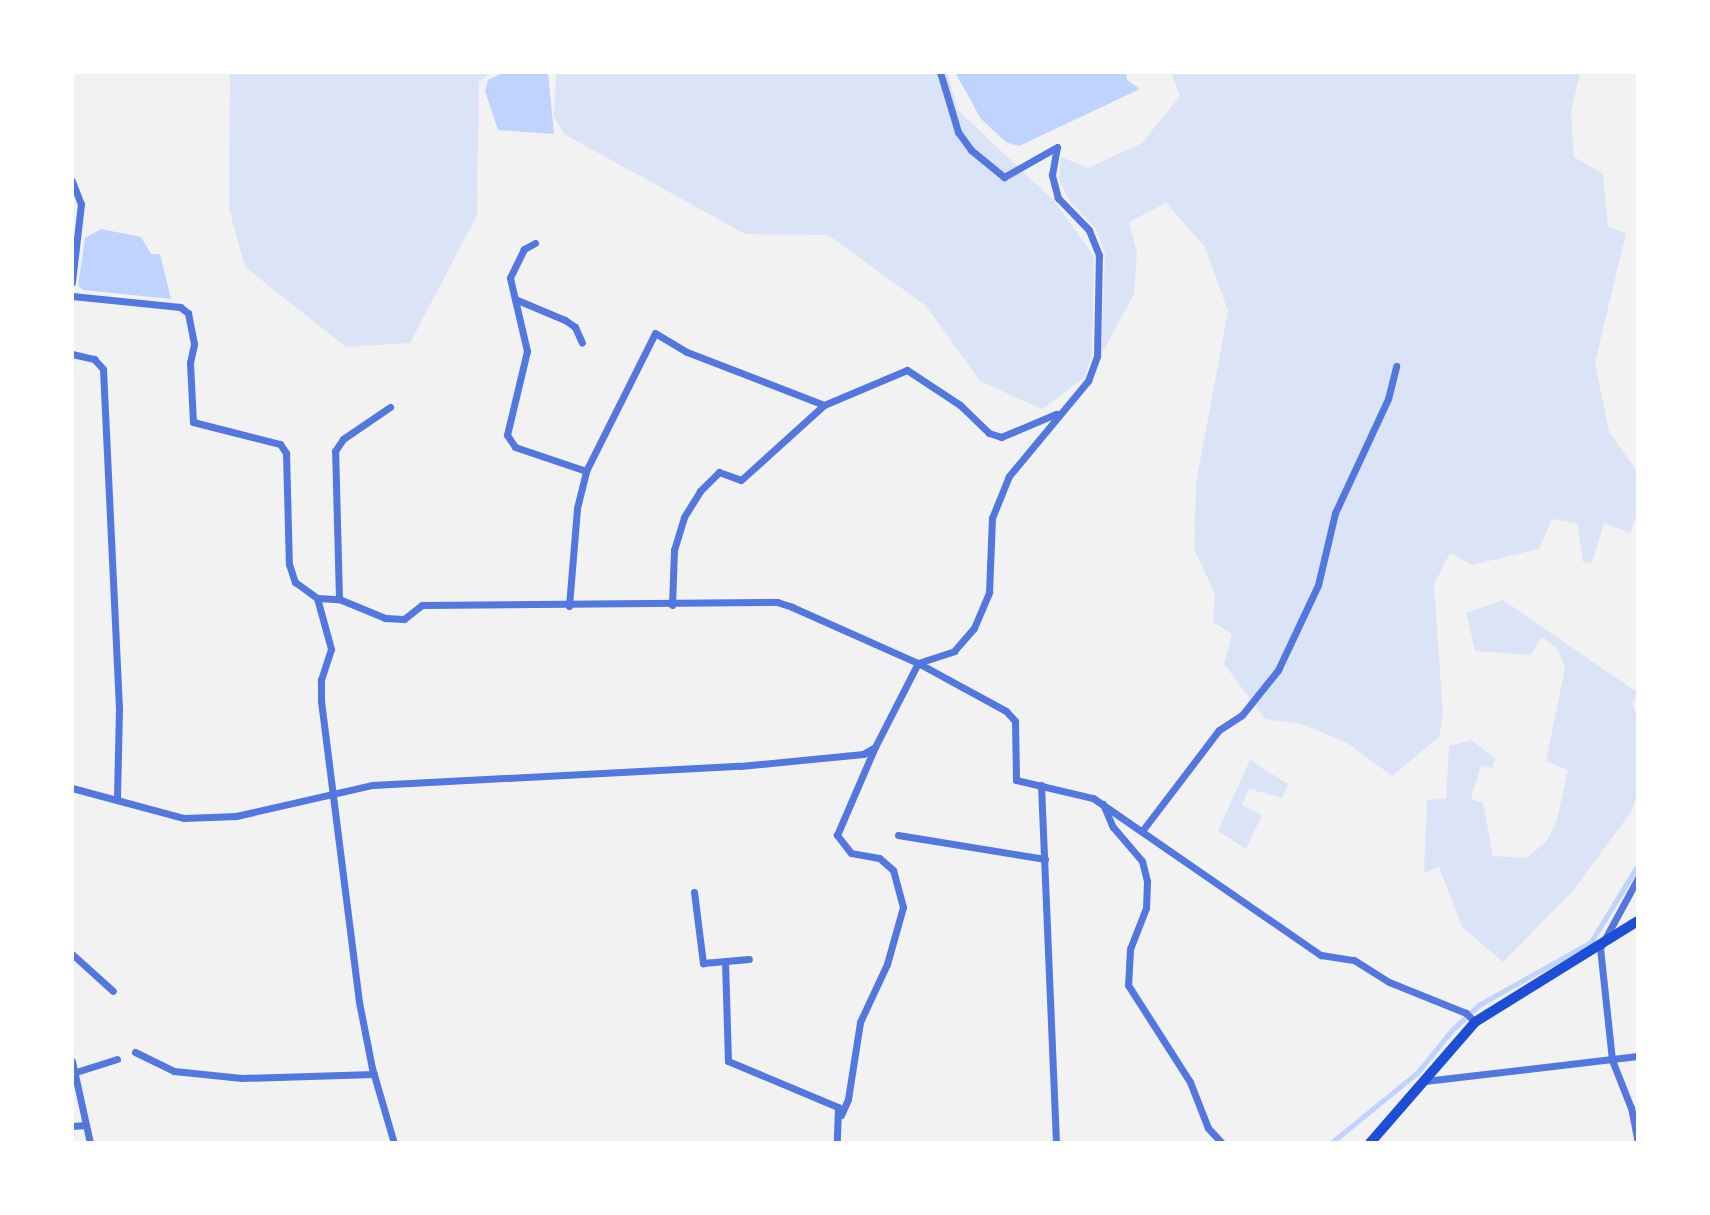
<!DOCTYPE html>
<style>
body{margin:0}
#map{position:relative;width:1710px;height:1215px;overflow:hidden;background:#f2f2f2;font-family:"Fira Sans Condensed",sans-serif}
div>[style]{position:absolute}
.green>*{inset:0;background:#dbe4f7}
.water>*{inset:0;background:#bfd3fe}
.stream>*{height:4.5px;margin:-2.25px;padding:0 2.25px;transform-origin:2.25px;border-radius:2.25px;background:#bfd3fe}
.minor>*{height:7px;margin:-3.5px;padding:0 3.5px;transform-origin:3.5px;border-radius:3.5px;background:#5277de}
.secondary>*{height:10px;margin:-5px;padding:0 5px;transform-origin:5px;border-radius:5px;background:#1d4ed8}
span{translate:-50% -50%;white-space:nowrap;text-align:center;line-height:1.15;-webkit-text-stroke:7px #fff;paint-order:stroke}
.frame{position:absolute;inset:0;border:74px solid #fff;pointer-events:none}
</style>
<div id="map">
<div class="green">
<i style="clip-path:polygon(230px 72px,492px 72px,479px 82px,477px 215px,410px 343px,346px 347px,245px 267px,229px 209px)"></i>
<i style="clip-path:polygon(556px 72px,947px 72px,958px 110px,1054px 201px,1094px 256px,1092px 354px,1085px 377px,1042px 409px,980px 381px,926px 306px,828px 235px,745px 234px,564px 134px,554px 117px)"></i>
<i style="clip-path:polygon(1171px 72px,1580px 72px,1571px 113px,1574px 157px,1603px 174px,1608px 227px,1626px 233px,1595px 363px,1609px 431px,1638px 473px,1638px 511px,1630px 533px,1604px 523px,1592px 563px,1583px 562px,1577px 523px,1552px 519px,1539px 549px,1472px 565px,1450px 553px,1434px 585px,1443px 714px,1439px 737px,1392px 776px,1346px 742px,1301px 724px,1265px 719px,1224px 664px,1232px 634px,1213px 622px,1215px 594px,1194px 549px,1196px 483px,1228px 311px,1205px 247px,1166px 203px,1129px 222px,1137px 252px,1134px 294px,1101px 355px,1105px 253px,1096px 229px,1069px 200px,1059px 179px,1061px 157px,1088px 168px,1142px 143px,1180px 96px)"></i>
<i style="clip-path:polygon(1503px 600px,1638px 693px,1632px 703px,1638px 718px,1638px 792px,1631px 812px,1573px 891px,1503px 962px,1462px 927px,1439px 867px,1424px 873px,1427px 800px,1446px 798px,1449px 746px,1471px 740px,1495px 758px,1492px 768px,1481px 765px,1471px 799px,1483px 803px,1493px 856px,1526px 858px,1546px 842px,1556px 823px,1568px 770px,1546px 761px,1565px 668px,1557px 648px,1542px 637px,1531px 655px,1475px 651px,1466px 613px)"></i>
<i style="clip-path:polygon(1250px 760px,1288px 784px,1282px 798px,1249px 789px,1242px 805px,1262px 815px,1246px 849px,1218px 831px)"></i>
</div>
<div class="water">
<i style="clip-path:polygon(505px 72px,548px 72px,554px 134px,498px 130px,485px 91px,488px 80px)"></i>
<i style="clip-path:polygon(955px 72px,1126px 72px,1127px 80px,1140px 89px,1019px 146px,1006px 142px,981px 119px)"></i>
<i style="clip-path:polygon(101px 229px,141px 237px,151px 254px,160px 254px,171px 299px,83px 290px,78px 286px,85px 238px)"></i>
</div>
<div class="stream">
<i style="left:1331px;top:1143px;width:112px;rotate:-39.2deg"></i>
<i style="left:1418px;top:1072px;width:54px;rotate:-51deg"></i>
<i style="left:1452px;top:1030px;width:37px;rotate:-43deg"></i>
<i style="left:1479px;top:1005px;width:129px;rotate:-29.4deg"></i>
<i style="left:1591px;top:942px;width:90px;rotate:-58.6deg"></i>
</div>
<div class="minor">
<i style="left:940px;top:72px;width:63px;rotate:73.3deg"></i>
<i style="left:958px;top:132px;width:22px;rotate:54deg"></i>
<i style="left:971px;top:150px;width:43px;rotate:39.3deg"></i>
<i style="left:1004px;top:177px;width:61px;rotate:-29.5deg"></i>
<i style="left:72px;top:181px;width:25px;rotate:69deg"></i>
<i style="left:81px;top:204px;width:79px;rotate:96.6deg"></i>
<i style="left:535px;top:243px;width:13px;rotate:151deg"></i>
<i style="left:524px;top:249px;width:32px;rotate:116deg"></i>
<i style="left:510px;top:278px;width:75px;rotate:76.9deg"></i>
<i style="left:527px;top:351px;width:86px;rotate:103.4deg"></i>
<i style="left:507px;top:435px;width:14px;rotate:56deg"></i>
<i style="left:515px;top:447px;width:75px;rotate:18.7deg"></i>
<i style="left:72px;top:296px;width:109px;rotate:5.8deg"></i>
<i style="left:180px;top:307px;width:10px;rotate:37deg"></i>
<i style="left:188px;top:313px;width:32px;rotate:79deg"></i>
<i style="left:194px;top:344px;width:19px;rotate:102deg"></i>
<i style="left:190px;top:363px;width:59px;rotate:87.1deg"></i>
<i style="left:193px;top:422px;width:90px;rotate:14.2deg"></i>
<i style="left:280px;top:444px;width:11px;rotate:56deg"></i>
<i style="left:286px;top:453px;width:111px;rotate:88.5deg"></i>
<i style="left:289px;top:564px;width:19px;rotate:72deg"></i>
<i style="left:295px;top:582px;width:27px;rotate:36deg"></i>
<i style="left:317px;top:598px;width:22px;rotate:3deg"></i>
<i style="left:339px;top:599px;width:50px;rotate:22.4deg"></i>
<i style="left:385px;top:618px;width:19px;rotate:3deg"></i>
<i style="left:404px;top:619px;width:23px;rotate:-38deg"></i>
<i style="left:422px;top:605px;width:355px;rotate:-0.5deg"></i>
<i style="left:777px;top:602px;width:16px;rotate:18deg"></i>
<i style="left:792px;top:607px;width:138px;rotate:24deg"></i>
<i style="left:918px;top:663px;width:100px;rotate:28.6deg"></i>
<i style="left:1006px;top:711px;width:13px;rotate:48deg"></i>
<i style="left:1015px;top:721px;width:59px;rotate:89deg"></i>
<i style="left:1016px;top:780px;width:79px;rotate:13.2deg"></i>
<i style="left:1093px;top:798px;width:277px;rotate:34.6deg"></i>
<i style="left:1321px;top:955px;width:33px;rotate:9deg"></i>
<i style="left:1354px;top:960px;width:41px;rotate:32.2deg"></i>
<i style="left:1389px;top:982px;width:83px;rotate:21.9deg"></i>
<i style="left:1466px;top:1013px;width:13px;rotate:45deg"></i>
<i style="left:515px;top:299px;width:54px;rotate:22.8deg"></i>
<i style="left:565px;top:320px;width:12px;rotate:35deg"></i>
<i style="left:575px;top:327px;width:17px;rotate:66deg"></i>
<i style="left:72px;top:354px;width:23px;rotate:13deg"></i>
<i style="left:94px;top:359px;width:13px;rotate:48deg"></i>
<i style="left:103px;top:369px;width:340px;rotate:87.3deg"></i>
<i style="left:119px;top:709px;width:88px;rotate:91.3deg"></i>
<i style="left:317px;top:598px;width:53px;rotate:74.6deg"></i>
<i style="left:331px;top:649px;width:33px;rotate:108deg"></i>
<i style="left:321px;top:680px;width:21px;rotate:90deg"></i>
<i style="left:321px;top:701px;width:303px;rotate:82.8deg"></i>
<i style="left:359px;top:1002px;width:67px;rotate:78.9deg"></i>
<i style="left:372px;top:1068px;width:78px;rotate:73.7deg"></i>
<i style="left:339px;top:599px;width:148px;rotate:-91.5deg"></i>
<i style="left:335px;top:451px;width:14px;rotate:-56deg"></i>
<i style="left:343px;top:439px;width:57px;rotate:-34.2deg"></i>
<i style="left:672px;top:605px;width:55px;rotate:-87.9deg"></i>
<i style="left:674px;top:550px;width:34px;rotate:-73deg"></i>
<i style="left:684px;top:517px;width:31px;rotate:-58deg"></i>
<i style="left:700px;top:491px;width:27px;rotate:-45deg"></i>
<i style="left:719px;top:472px;width:23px;rotate:20deg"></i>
<i style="left:741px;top:480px;width:112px;rotate:-42.1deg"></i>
<i style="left:824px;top:405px;width:90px;rotate:-22.9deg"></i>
<i style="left:907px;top:370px;width:64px;rotate:33.4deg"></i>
<i style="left:960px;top:405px;width:40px;rotate:44deg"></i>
<i style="left:989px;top:433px;width:13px;rotate:18deg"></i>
<i style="left:1001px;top:437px;width:60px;rotate:-22.7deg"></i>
<i style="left:569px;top:606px;width:98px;rotate:-85.3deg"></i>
<i style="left:577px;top:508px;width:38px;rotate:-76deg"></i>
<i style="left:586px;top:471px;width:154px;rotate:-63.4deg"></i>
<i style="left:655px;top:333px;width:37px;rotate:31deg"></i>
<i style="left:687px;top:352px;width:147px;rotate:21.1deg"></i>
<i style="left:1041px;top:785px;width:358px;rotate:87.6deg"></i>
<i style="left:72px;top:788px;width:116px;rotate:15deg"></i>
<i style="left:184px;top:818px;width:52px;rotate:-2.2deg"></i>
<i style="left:236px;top:816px;width:139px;rotate:-12.8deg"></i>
<i style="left:372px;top:785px;width:368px;rotate:-3deg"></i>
<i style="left:740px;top:766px;width:124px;rotate:-5.6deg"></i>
<i style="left:863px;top:754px;width:14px;rotate:-30deg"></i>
<i style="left:875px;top:747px;width:94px;rotate:-62.9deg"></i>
<i style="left:918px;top:663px;width:38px;rotate:-18deg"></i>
<i style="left:954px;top:651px;width:30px;rotate:-49deg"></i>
<i style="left:974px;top:628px;width:39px;rotate:-67deg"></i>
<i style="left:989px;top:592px;width:74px;rotate:-87.7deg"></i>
<i style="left:992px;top:518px;width:45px;rotate:-68deg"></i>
<i style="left:1009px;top:476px;width:124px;rotate:-50.3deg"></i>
<i style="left:1088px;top:381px;width:27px;rotate:-70deg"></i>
<i style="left:1097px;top:356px;width:101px;rotate:-88.9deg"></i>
<i style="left:1099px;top:255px;width:27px;rotate:-112deg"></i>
<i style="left:1089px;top:230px;width:45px;rotate:-134.1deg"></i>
<i style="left:1058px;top:198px;width:24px;rotate:-105deg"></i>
<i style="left:1052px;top:175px;width:28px;rotate:-80deg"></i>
<i style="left:1103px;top:804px;width:25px;rotate:67deg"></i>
<i style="left:1113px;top:827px;width:45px;rotate:49.5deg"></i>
<i style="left:1142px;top:861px;width:21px;rotate:76deg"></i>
<i style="left:1147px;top:881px;width:27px;rotate:92deg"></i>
<i style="left:1146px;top:908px;width:44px;rotate:111.3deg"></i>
<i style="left:1130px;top:949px;width:36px;rotate:93deg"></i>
<i style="left:1128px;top:985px;width:115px;rotate:57.4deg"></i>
<i style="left:1190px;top:1082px;width:49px;rotate:68.6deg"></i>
<i style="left:1208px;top:1128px;width:21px;rotate:47deg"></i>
<i style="left:1142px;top:831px;width:127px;rotate:-52.7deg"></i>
<i style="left:1219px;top:730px;width:27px;rotate:-33deg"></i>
<i style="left:1242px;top:715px;width:58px;rotate:-51.3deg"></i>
<i style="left:1278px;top:670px;width:94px;rotate:-64.8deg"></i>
<i style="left:1318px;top:585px;width:74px;rotate:-76.7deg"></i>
<i style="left:1335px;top:513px;width:126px;rotate:-65.1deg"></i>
<i style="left:1388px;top:399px;width:34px;rotate:-76deg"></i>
<i style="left:898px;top:835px;width:149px;rotate:9.3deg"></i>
<i style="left:694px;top:892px;width:72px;rotate:82.8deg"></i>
<i style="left:703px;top:963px;width:46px;rotate:-5deg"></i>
<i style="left:72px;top:954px;width:55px;rotate:42.1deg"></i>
<i style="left:725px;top:961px;width:100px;rotate:88.3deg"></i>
<i style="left:728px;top:1061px;width:119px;rotate:22.7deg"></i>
<i style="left:838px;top:1107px;width:36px;rotate:92deg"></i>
<i style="left:135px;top:1052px;width:43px;rotate:26deg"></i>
<i style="left:174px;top:1071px;width:68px;rotate:5.9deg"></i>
<i style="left:242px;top:1078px;width:132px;rotate:-1.7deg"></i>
<i style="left:72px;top:1061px;width:84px;rotate:77.6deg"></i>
<i style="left:76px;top:1072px;width:43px;rotate:-17.6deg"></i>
<i style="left:1425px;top:1081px;width:214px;rotate:-6.7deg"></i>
<i style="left:841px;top:1115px;width:17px;rotate:-66deg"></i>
<i style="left:848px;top:1099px;width:78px;rotate:-81.1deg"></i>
<i style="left:860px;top:1022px;width:64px;rotate:-65deg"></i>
<i style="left:887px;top:964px;width:59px;rotate:-74.3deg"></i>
<i style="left:903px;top:907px;width:38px;rotate:-105deg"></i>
<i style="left:893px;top:870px;width:18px;rotate:-139deg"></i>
<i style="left:879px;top:858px;width:28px;rotate:-170deg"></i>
<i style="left:851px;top:853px;width:23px;rotate:-128deg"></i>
<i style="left:837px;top:835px;width:94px;rotate:-66.7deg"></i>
<i style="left:72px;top:1126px;width:14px;rotate:-4deg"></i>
<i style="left:1638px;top:1143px;width:36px;rotate:-101deg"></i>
<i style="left:1631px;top:1108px;width:52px;rotate:-111.6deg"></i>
<i style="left:1612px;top:1060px;width:113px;rotate:-96.1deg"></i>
<i style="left:1600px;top:948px;width:80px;rotate:-61.5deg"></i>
</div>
<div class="secondary">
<i style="left:1370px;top:1143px;width:160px;rotate:-49deg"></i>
<i style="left:1475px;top:1022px;width:192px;rotate:-31.8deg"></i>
</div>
<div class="frame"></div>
</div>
